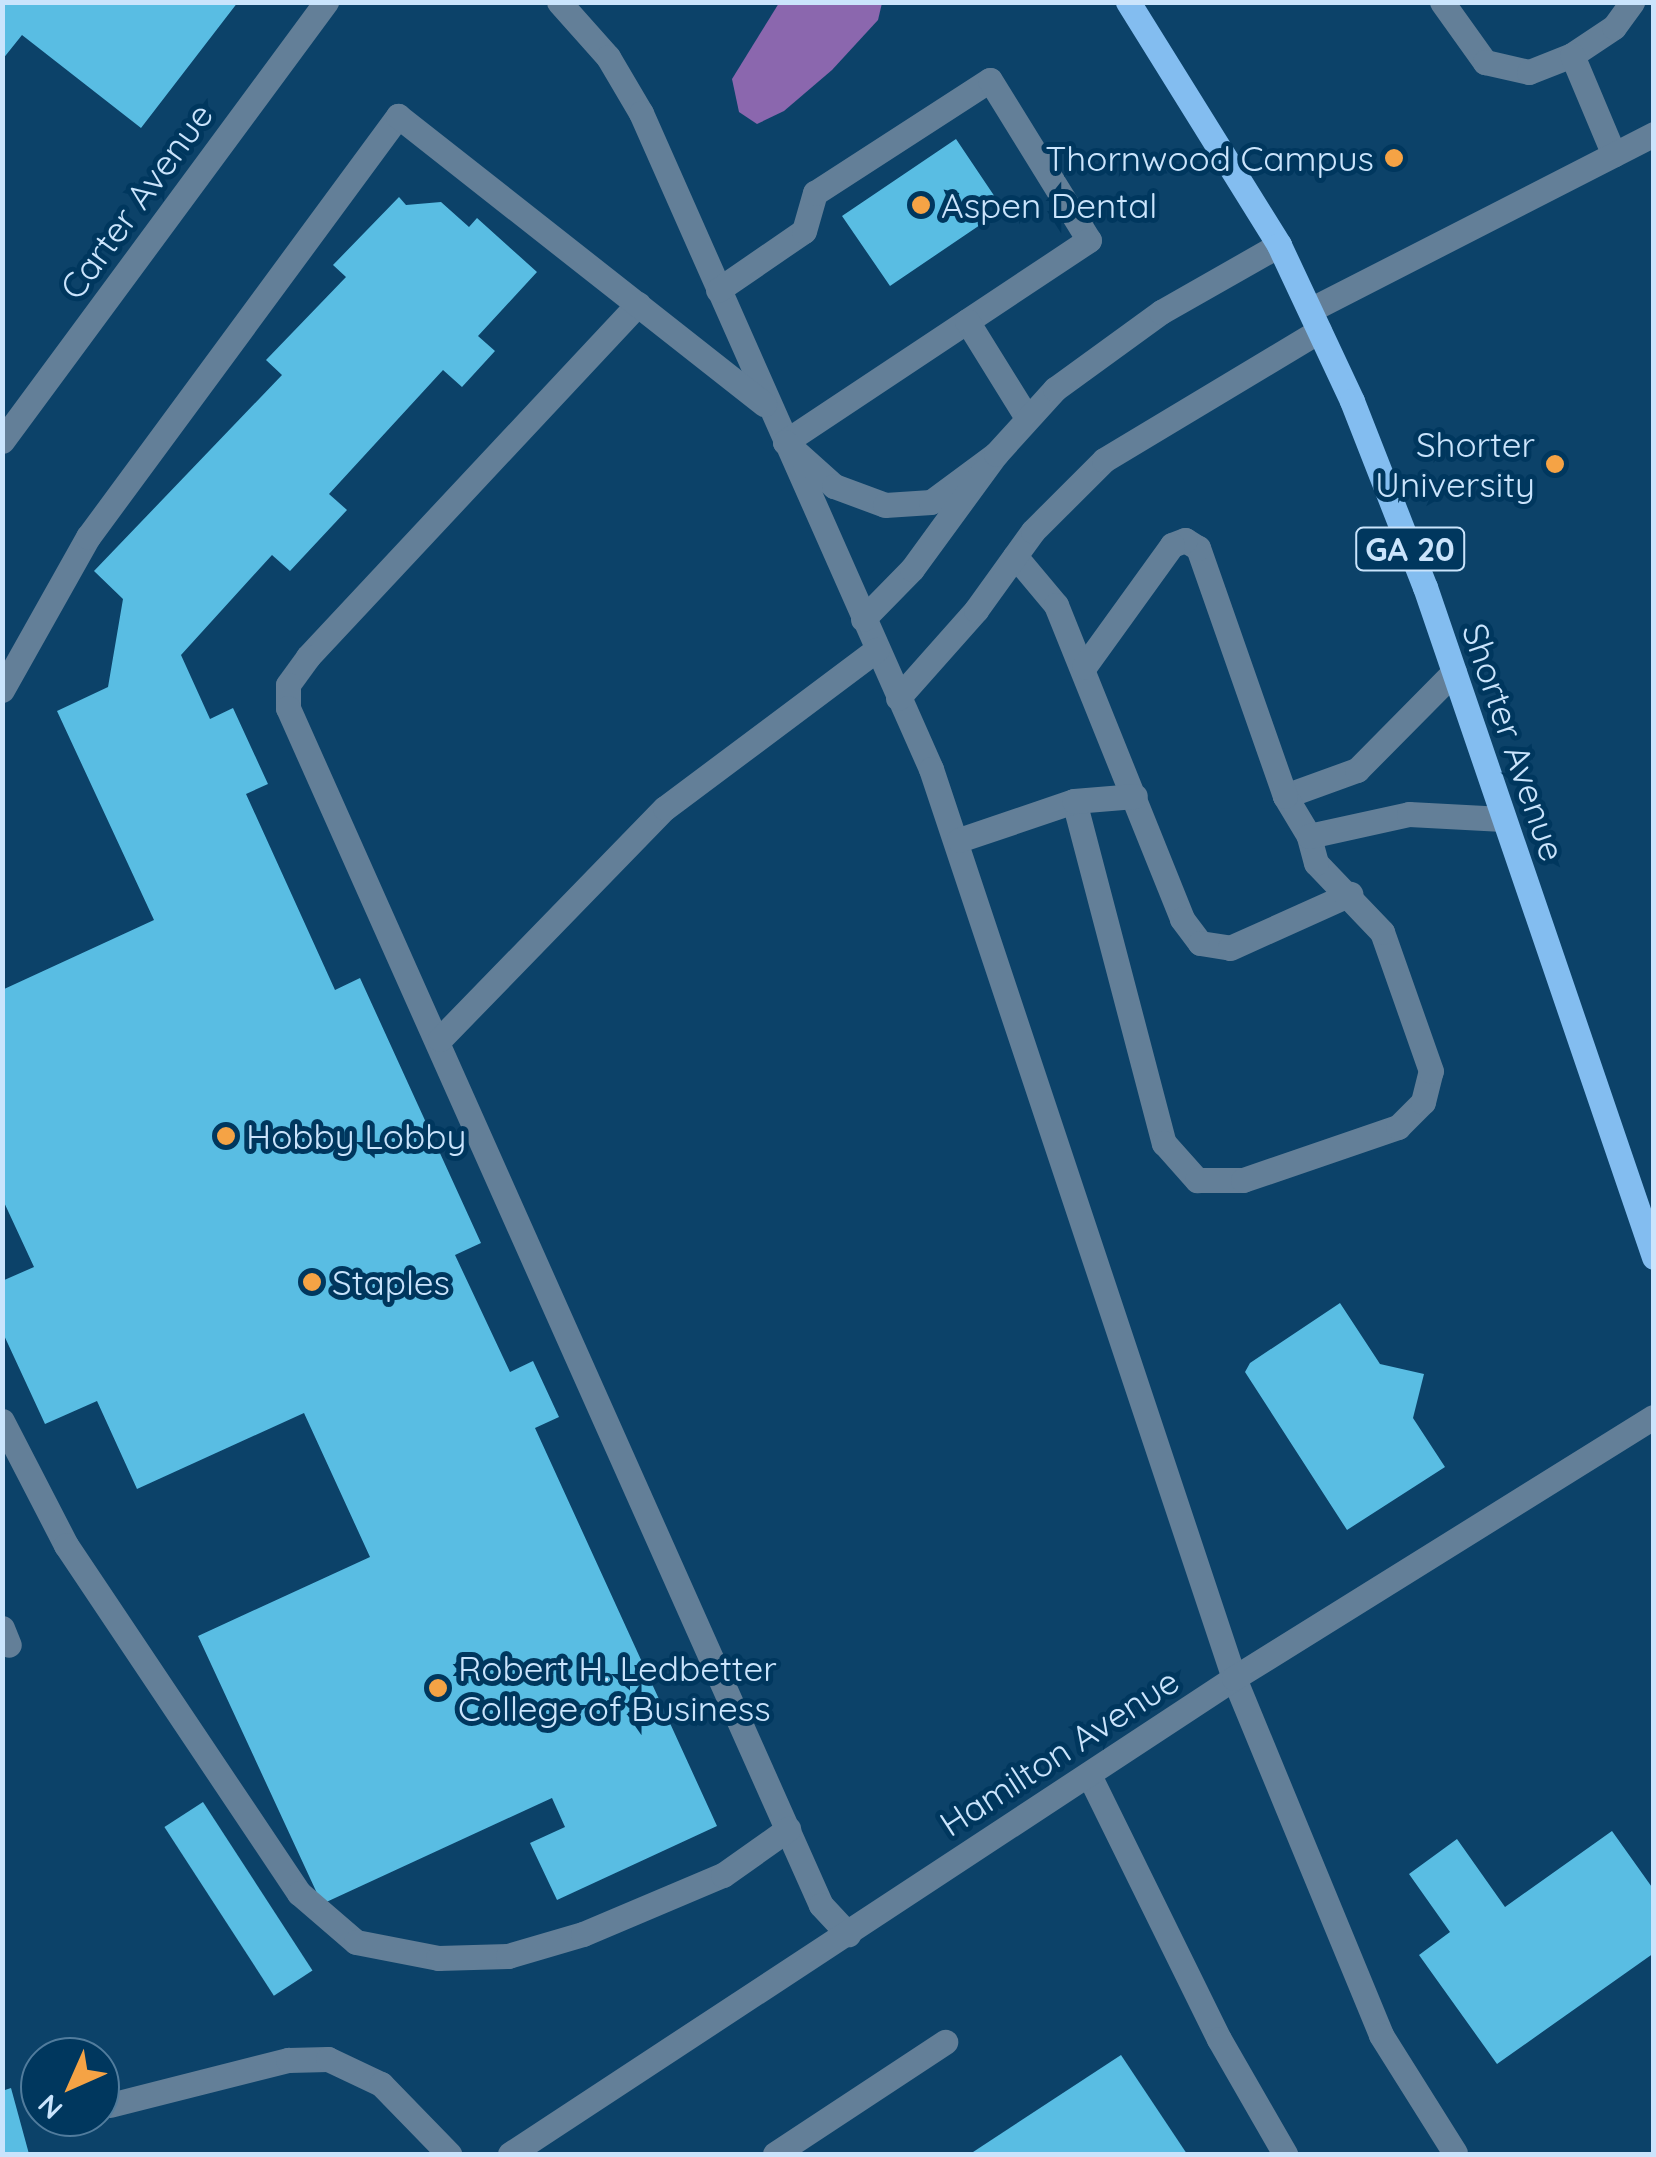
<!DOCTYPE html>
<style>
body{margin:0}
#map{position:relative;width:1656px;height:2157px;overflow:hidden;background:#0c4269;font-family:Quicksand,sans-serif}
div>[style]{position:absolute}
.water>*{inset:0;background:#8b67ae}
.building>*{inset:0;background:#59bde3;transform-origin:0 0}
.minor>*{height:25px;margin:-12.5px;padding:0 12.5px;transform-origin:12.5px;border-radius:12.5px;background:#637f98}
.major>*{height:25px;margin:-12.5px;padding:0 12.5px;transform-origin:12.5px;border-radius:12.5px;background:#83bdf0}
.dots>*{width:28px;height:28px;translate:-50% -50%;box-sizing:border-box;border:5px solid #00375e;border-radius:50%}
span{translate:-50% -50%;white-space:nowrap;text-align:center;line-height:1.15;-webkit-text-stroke:10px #00375e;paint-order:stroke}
.shield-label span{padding:2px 8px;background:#00375e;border:2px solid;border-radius:8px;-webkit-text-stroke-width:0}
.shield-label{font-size:32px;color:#cae4fc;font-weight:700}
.poi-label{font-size:35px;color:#cae4fc}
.right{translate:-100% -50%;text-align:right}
.left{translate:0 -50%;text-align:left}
.street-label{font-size:35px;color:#cae4fc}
.frame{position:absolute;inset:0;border:5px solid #cae4fc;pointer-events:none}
.north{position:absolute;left:20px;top:2037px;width:100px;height:100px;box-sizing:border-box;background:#00375e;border:2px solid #517c9d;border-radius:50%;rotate:225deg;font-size:28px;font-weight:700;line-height:40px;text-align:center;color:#cae4fc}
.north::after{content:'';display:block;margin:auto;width:35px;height:45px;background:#f5a345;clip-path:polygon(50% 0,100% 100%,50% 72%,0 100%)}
</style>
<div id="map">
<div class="water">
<i style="clip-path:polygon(779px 3px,882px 3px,878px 20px,832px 70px,784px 111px,757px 124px,739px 112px,732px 79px)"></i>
</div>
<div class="building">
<i style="clip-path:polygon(2px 2px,238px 2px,141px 128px,22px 35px,2px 60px)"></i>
<i style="clip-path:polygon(956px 139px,995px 197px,972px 213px,980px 225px,890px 286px,842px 216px)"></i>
<i style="clip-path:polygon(399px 197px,406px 205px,441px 202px,469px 227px,477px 218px,537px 272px,478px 336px,495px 351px,462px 387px,443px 370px,329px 494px,347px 510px,290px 571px,272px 555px,181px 655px,210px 719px,233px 708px,268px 784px,246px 794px,335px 990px,360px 978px,481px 1243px,455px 1255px,510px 1372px,533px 1361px,559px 1417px,535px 1428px,717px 1826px,557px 1900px,530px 1843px,565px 1827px,552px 1798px,322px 1904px,198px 1636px,370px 1557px,304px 1413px,137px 1489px,97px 1401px,45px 1424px,2px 1331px,2px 1281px,34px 1267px,2px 1198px,2px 990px,154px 920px,57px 711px,108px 687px,123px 599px,94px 571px,282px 375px,266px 360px,346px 277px,333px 265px)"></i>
<i style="clip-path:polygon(1340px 1303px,1380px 1364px,1424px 1374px,1413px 1418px,1445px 1467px,1347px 1530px,1245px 1372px,1250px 1363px)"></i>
<i style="left:203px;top:1802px;width:201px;height:46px;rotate:57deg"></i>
<i style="clip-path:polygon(1612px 1831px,1654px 1890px,1654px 1953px,1497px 2064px,1419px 1955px,1450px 1932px,1409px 1874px,1457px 1839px,1505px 1907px)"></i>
<i style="clip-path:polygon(1121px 2055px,1187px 2154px,970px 2154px)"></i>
<i style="clip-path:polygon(11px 2088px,29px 2154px,2px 2154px,2px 2091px)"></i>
</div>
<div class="minor">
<i style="left:559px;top:2px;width:74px;rotate:48.3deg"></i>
<i style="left:608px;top:57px;width:65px;rotate:59.5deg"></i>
<i style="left:641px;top:113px;width:717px;rotate:66.15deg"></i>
<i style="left:931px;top:769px;width:958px;rotate:71.57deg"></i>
<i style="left:1234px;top:1678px;width:386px;rotate:67.6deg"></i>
<i style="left:1381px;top:2035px;width:139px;rotate:57.9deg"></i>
<i style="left:1442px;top:2px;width:74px;rotate:54.4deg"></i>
<i style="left:1485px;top:62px;width:45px;rotate:12.8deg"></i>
<i style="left:1529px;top:72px;width:46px;rotate:-21.6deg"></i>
<i style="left:1572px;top:55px;width:50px;rotate:-33.7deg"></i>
<i style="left:1614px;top:27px;width:31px;rotate:-54deg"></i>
<i style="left:1572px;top:55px;width:108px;rotate:67.2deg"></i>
<i style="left:718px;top:290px;width:104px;rotate:-34.5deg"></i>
<i style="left:804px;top:231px;width:40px;rotate:-74deg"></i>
<i style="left:815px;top:193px;width:208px;rotate:-32.9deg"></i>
<i style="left:990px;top:80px;width:188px;rotate:58.3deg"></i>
<i style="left:1089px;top:240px;width:365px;rotate:146.4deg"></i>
<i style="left:785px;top:442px;width:66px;rotate:41.9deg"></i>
<i style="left:834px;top:486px;width:54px;rotate:20.4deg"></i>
<i style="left:885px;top:505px;width:46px;rotate:-3.7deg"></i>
<i style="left:931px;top:502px;width:81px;rotate:-36.4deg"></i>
<i style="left:638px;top:304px;width:483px;rotate:133.1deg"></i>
<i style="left:308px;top:657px;width:34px;rotate:126deg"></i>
<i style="left:288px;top:685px;width:23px;rotate:90deg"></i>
<i style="left:288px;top:708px;width:1310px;rotate:66deg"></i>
<i style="left:821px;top:1905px;width:40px;rotate:47deg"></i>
<i style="left:1310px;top:310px;width:386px;rotate:-27.1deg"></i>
<i style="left:967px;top:321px;width:112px;rotate:58.2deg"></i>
<i style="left:2px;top:441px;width:546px;rotate:-53.57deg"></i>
<i style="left:1015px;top:556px;width:64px;rotate:50.1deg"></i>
<i style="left:1056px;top:605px;width:338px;rotate:68.1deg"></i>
<i style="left:1182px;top:919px;width:30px;rotate:53deg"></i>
<i style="left:1200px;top:943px;width:30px;rotate:9deg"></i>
<i style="left:1230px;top:948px;width:132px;rotate:-24.2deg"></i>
<i style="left:863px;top:619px;width:70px;rotate:-45.6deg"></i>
<i style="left:912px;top:569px;width:142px;rotate:-53.9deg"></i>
<i style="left:996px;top:454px;width:88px;rotate:-47.8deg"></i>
<i style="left:1055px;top:389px;width:131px;rotate:-36deg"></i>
<i style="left:1161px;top:312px;width:136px;rotate:-29.6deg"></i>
<i style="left:2px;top:690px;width:176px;rotate:-60.7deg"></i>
<i style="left:88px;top:537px;width:523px;rotate:-53.63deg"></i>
<i style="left:398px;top:116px;width:466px;rotate:38.2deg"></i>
<i style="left:898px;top:698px;width:118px;rotate:-48.4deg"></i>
<i style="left:976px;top:610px;width:97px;rotate:-54.2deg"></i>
<i style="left:1033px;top:531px;width:100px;rotate:-45deg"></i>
<i style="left:1104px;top:460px;width:251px;rotate:-31deg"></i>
<i style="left:1285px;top:796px;width:77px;rotate:-19.9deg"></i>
<i style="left:1357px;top:770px;width:138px;rotate:-45.3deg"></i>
<i style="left:1074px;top:801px;width:354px;rotate:75.3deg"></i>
<i style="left:1164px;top:1143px;width:50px;rotate:48.3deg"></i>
<i style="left:1197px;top:1180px;width:46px"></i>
<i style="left:1243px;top:1180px;width:164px;rotate:-18.9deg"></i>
<i style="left:1398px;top:1127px;width:35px;rotate:-45deg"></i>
<i style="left:1423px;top:1102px;width:32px;rotate:-76deg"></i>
<i style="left:1431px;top:1071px;width:147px;rotate:-109.4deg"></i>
<i style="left:1382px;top:932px;width:95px;rotate:-133.7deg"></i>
<i style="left:1316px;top:863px;width:28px;rotate:-105deg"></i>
<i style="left:1309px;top:836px;width:47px;rotate:-121deg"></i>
<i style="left:1285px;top:796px;width:263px;rotate:-109.3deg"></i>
<i style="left:1198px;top:548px;width:15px;rotate:-148deg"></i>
<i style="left:1185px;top:540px;width:14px;rotate:159deg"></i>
<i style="left:1172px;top:545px;width:150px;rotate:125.8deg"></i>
<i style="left:1309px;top:836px;width:102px;rotate:-12.4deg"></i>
<i style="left:1409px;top:814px;width:94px;rotate:3deg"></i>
<i style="left:959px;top:840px;width:121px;rotate:-18.7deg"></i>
<i style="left:1074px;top:801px;width:61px;rotate:-4.7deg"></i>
<i style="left:440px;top:1039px;width:322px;rotate:-45.8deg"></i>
<i style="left:665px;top:808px;width:264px;rotate:-36.8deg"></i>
<i style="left:2px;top:1421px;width:140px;rotate:62.7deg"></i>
<i style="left:66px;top:1545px;width:419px;rotate:56.2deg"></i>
<i style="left:299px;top:1893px;width:75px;rotate:40.7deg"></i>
<i style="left:356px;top:1942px;width:84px;rotate:11deg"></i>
<i style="left:438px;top:1958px;width:70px;rotate:-1.6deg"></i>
<i style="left:508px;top:1956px;width:78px;rotate:-16.3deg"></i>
<i style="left:583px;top:1934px;width:152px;rotate:-22.9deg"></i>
<i style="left:723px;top:1875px;width:80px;rotate:-35.3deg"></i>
<i style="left:2px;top:1628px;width:18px;rotate:68deg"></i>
<i style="left:1089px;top:1775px;width:294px;rotate:63.8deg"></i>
<i style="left:1219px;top:2039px;width:133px;rotate:60.1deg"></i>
<i style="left:110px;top:2105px;width:184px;rotate:-14.2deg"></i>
<i style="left:288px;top:2060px;width:40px;rotate:-1.4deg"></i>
<i style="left:328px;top:2059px;width:59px;rotate:25.3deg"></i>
<i style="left:381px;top:2084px;width:98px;rotate:45.8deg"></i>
<i style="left:510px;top:2154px;width:866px;rotate:-33.32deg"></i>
<i style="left:1234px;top:1678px;width:494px;rotate:-31.9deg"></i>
<i style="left:775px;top:2154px;width:204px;rotate:-33.4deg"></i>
</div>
<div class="major">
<i style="left:1128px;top:2px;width:286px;rotate:58.1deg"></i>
<i style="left:1279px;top:245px;width:172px;rotate:64.9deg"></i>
<i style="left:1352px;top:401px;width:200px;rotate:68.6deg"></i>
<i style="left:1425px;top:587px;width:708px;rotate:71.13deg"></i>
</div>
<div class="dots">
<i style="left:1394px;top:158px;background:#f5a345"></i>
<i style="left:921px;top:205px;background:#f5a345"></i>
<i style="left:1555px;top:464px;background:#f5a345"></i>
<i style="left:226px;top:1136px;background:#f5a345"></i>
<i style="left:312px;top:1282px;background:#f5a345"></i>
<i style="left:438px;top:1688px;background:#f5a345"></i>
</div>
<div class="shield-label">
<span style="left:1410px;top:549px">GA 20</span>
</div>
<div class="poi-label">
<span class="right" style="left:1374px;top:158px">Thornwood Campus</span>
<span class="left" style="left:941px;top:205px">Aspen Dental</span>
<span class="right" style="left:1535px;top:464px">Shorter<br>University</span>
<span class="left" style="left:246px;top:1136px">Hobby Lobby</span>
<span class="left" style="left:332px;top:1282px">Staples</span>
<span class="left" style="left:458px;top:1688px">Robert H. Ledbetter<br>College of Business</span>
</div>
<div class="street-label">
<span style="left:136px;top:201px;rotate:-54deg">Carter Avenue</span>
<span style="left:1514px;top:742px;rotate:71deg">Shorter Avenue</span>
<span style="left:1059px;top:1752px;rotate:-33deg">Hamilton Avenue</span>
</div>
<div class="frame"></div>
<div class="north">N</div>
</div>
